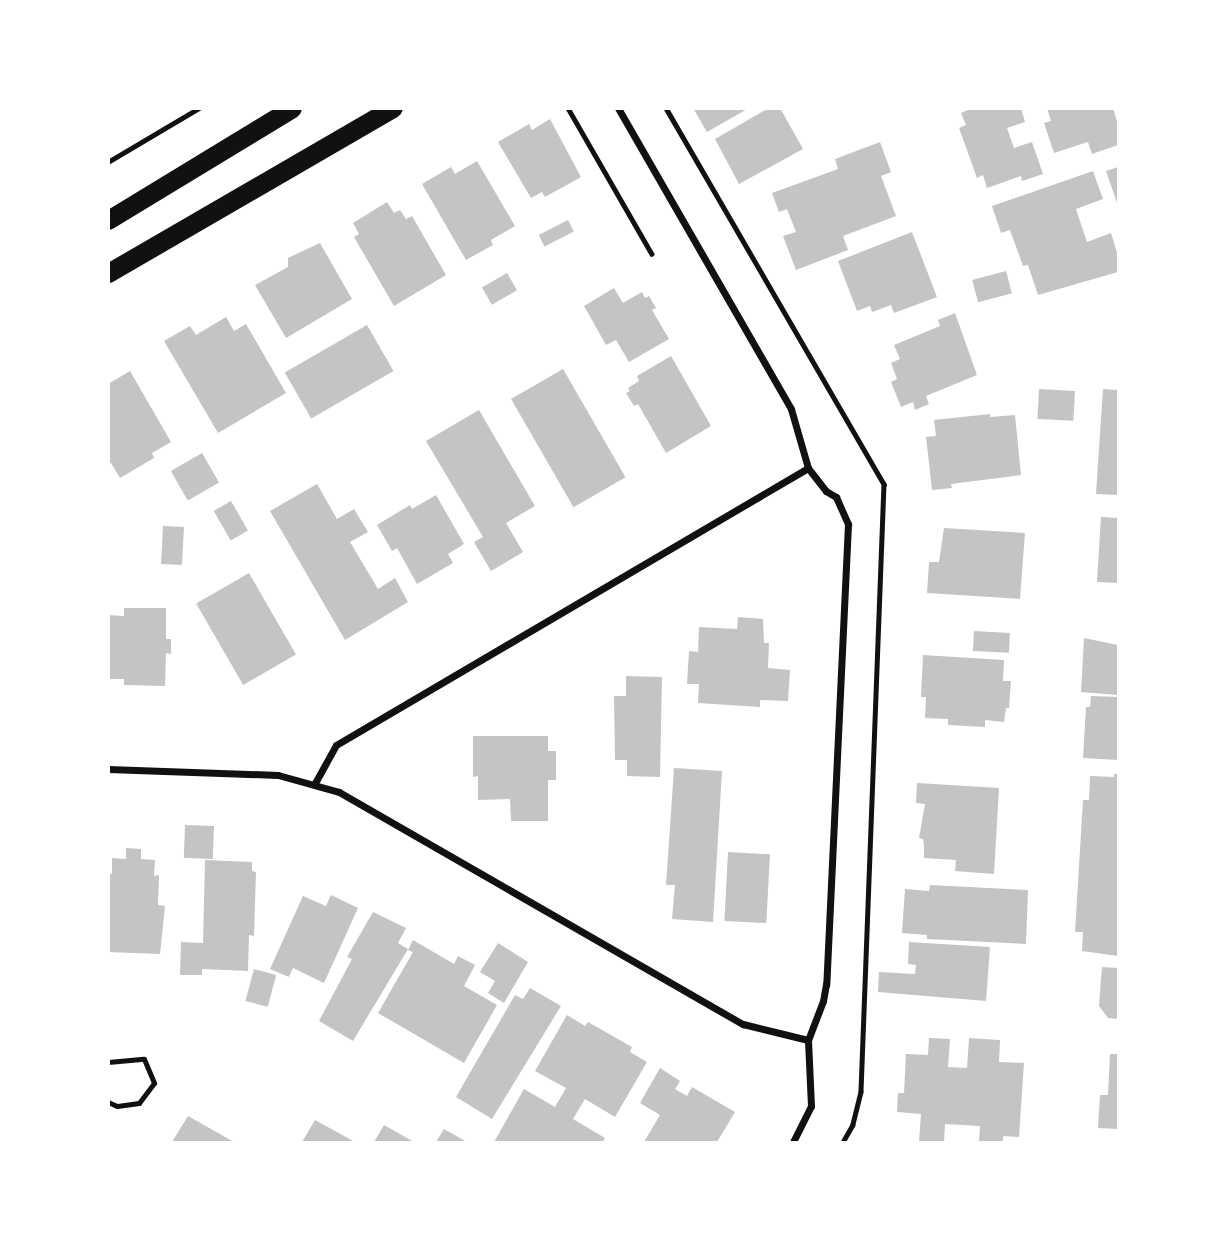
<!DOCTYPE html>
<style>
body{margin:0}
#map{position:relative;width:1227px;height:1251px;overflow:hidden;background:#fff;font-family:"DM Sans",sans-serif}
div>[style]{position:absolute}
.building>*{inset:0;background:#c4c4c4;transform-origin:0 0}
.path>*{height:4.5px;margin:-2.25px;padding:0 2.25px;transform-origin:2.25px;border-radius:2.25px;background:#111}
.service>*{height:5px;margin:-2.5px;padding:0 2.5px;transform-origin:2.5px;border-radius:2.5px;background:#111}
.minor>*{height:7px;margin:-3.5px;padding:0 3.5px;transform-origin:3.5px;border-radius:3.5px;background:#111}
.trunk>*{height:19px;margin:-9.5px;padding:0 9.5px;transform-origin:9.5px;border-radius:9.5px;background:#111}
span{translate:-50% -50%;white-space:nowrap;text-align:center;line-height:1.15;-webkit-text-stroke:7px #fff;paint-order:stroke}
.frame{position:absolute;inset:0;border:110px solid #fff;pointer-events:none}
</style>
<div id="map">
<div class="building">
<i style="clip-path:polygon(693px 108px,749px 108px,707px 132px)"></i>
<i style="clip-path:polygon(769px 108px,780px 108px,803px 149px,739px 184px,715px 139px)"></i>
<i style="clip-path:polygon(973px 108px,1021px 108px,1025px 122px,1007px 128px,1014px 148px,1032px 142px,1043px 174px,1022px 181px,1021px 176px,987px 188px,983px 175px,977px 178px,959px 128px,966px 125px,961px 113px)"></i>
<i style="clip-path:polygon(1047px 108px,1113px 108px,1118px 125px,1118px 145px,1092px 154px,1088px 142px,1054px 153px,1044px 123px,1051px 121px)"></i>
<i style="clip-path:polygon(550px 119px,581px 177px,545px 197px,542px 192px,531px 198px,498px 142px,529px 124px,532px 130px)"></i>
<i style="clip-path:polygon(880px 142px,891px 172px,881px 176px,896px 216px,843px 236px,848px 250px,796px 270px,783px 236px,796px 232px,787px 209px,779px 212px,772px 193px,838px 169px,835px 159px)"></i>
<i style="clip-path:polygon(477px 161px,515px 226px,491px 240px,493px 245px,466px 260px,422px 184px,451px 167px,455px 174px)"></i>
<i style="clip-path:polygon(1118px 167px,1118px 206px,1106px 171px)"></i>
<i style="clip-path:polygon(1093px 171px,1103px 199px,1076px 209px,1087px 242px,1111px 233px,1118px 256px,1118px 272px,1038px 295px,1028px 265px,1023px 266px,1010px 230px,1001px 233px,992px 206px)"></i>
<i style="clip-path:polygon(387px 202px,394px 213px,400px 210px,406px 219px,412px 216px,446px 275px,394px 306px,354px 237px,359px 234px,353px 223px)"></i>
<i style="left:568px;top:220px;width:13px;height:33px;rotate:63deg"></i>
<i style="clip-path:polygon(912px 232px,937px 297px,894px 313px,891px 305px,872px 312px,870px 306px,857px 311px,838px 261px)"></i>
<i style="clip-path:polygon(320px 243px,352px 299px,286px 338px,255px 285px,288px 267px,288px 258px)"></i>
<i style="left:1006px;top:271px;width:23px;height:35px;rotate:75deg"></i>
<i style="left:507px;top:273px;width:20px;height:29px;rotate:60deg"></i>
<i style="clip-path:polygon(614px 288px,623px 303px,642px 292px,645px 298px,649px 296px,656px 308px,652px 310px,669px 339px,629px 362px,616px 340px,606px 345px,584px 306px)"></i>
<i style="clip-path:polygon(955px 313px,977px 375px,926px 396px,929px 404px,915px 410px,913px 402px,901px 407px,891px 382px,897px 379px,891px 363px,900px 359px,894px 345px,940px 326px,938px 320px)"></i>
<i style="clip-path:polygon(226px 317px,234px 331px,246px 324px,286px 393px,218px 433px,164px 341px,190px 326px,196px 335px)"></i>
<i style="left:367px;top:325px;width:53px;height:95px;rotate:60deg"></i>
<i style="clip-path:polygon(671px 356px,711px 426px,666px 453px,638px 404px,634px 406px,626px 393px,630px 391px,628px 388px,639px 381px,637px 376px)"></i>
<i style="left:563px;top:369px;width:125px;height:60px;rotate:60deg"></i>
<i style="clip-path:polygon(130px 371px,171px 442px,152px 453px,154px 458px,120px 478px,111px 463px,108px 465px,108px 384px)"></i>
<i style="left:1039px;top:389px;width:36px;height:30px;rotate:3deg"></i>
<i style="clip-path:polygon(1103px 389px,1118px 390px,1118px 495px,1096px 494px)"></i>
<i style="clip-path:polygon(479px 410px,535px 506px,506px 523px,523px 552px,491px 571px,474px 542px,483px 537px,426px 441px)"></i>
<i style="clip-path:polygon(990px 414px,990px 417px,1015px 415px,1021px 475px,951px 484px,952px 488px,932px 490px,926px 437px,936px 436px,934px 420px)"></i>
<i style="left:202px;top:453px;width:34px;height:36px;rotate:60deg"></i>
<i style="clip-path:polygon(317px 484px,337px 519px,354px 509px,368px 532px,350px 542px,378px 589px,395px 578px,408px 602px,345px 640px,270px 511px)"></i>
<i style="clip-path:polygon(436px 495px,464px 544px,448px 554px,453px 563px,417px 584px,397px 548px,392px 551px,377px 525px,410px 505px,412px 509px)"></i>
<i style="left:231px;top:501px;width:34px;height:20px;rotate:60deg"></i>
<i style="clip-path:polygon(1101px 517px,1118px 518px,1118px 583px,1097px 582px)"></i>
<i style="left:163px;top:526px;width:21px;height:38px;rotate:3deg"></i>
<i style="clip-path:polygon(944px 528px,1025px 533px,1020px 599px,927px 593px,929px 562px,939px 562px)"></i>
<i style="left:249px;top:573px;width:94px;height:61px;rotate:60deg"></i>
<i style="clip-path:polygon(124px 608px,166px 608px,166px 639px,171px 639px,171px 654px,166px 653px,165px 686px,124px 685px,124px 679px,108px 679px,108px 615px,124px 616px)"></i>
<i style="clip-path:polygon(738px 617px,763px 619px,764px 643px,769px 643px,768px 668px,790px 670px,788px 701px,760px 700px,760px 707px,698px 703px,699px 684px,687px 684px,689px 651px,698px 652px,699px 627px,737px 629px)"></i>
<i style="left:974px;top:631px;width:36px;height:20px;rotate:3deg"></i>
<i style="clip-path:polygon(1084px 638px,1118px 645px,1118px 695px,1081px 692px)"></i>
<i style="clip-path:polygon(923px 655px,1004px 660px,1003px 681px,1011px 681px,1009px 708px,1006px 708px,1004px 722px,985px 720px,985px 727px,948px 725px,948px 719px,925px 718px,926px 697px,921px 697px)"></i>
<i style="clip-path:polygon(626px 676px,662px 677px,660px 777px,627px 776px,627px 760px,615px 760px,614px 696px,626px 696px)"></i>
<i style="clip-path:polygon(1091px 696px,1118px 697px,1118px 760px,1083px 758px,1086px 707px,1090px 707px)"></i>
<i style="clip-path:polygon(473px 736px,548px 736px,548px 751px,556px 751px,556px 780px,548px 780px,548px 821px,511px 821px,510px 799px,478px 800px,478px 776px,473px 777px)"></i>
<i style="clip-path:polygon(674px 768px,722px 771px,713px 922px,672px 919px,675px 885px,666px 885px)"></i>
<i style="clip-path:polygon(1114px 774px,1118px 774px,1118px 956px,1082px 951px,1083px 932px,1075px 932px,1083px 800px,1089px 800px,1090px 776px,1114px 777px)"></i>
<i style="clip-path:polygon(917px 783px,999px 788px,994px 874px,955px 871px,956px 860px,924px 858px,924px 845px,923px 839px,919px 838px,925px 804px,916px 803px)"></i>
<i style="left:185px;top:825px;width:29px;height:33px;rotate:2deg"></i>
<i style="clip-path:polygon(126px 848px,141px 849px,141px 859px,155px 860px,154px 876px,159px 875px,158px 905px,165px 906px,160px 954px,108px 952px,108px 874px,112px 874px,112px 858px,126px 859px)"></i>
<i style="left:728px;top:852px;width:42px;height:69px;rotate:3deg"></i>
<i style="clip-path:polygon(205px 860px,252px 862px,252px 871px,256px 872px,254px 936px,249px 935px,248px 971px,202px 969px,202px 975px,180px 975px,181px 942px,203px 943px)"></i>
<i style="clip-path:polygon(930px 885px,1028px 890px,1026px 944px,927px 939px,927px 935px,902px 933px,905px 889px,929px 891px)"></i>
<i style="clip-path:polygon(331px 895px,358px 908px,324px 983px,293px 968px,289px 977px,270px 969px,303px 896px,326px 906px)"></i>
<i style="clip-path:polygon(373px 912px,406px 928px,398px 943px,408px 949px,353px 1041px,319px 1021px,352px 959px,347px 957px)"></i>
<i style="clip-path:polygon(413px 940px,454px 964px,458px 956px,475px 965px,464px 986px,497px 1005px,464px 1063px,378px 1013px,413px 952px,408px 950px)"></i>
<i style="clip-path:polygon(909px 942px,990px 947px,986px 1001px,878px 992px,879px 972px,915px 974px,916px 965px,908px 964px)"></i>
<i style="clip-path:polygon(498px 943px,528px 962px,504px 1003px,488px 993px,495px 981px,480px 972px)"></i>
<i style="clip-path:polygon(1102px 967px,1118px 968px,1118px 1019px,1108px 1018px,1099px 1006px)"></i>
<i style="left:254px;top:969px;width:23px;height:33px;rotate:15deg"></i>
<i style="clip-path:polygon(530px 988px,561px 1006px,492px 1119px,456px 1097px,515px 995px,523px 999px)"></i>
<i style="clip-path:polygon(567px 1015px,585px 1026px,588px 1022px,632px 1047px,630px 1052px,647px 1062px,615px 1117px,585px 1099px,573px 1119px,605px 1138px,603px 1142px,494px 1142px,524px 1089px,555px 1107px,566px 1088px,535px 1071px)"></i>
<i style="clip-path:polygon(929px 1038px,950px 1039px,948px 1067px,967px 1068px,969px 1038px,1000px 1040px,999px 1062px,1024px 1063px,1019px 1137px,1003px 1136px,1003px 1142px,979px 1142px,980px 1126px,945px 1124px,944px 1142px,919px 1142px,921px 1114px,897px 1112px,898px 1093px,904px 1093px,906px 1054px,928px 1055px)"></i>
<i style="clip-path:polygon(1110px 1054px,1118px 1054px,1118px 1129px,1098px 1128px,1100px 1095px,1108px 1095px)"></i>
<i style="clip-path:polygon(660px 1068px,680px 1081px,675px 1089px,687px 1096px,692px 1087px,735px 1112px,717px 1142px,644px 1142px,660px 1115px,640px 1103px)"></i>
<i style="clip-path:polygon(188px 1116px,234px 1142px,172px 1142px)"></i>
<i style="clip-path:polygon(315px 1120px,355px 1142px,302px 1142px)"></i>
<i style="clip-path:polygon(384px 1125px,414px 1142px,374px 1142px)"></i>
<i style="clip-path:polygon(444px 1129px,467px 1142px,436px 1142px)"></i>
</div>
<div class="path">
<i style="left:568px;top:108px;width:168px;rotate:60.1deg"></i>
<i style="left:666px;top:108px;width:435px;rotate:59.9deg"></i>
<i style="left:884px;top:484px;width:608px;rotate:92.17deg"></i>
<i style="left:861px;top:1092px;width:34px;rotate:104deg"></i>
<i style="left:853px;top:1125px;width:20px;rotate:120deg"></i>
<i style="left:108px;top:162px;width:106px;rotate:-30.7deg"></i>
</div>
<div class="service">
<i style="left:108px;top:1062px;width:36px;rotate:-5deg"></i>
<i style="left:144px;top:1059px;width:26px;rotate:67deg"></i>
<i style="left:154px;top:1083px;width:25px;rotate:127deg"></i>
<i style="left:139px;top:1103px;width:22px;rotate:172deg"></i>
<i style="left:117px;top:1106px;width:10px;rotate:-156deg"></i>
</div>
<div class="minor">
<i style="left:618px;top:108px;width:347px;rotate:60.1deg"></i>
<i style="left:791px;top:409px;width:61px;rotate:73.9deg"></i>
<i style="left:808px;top:468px;width:29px;rotate:52deg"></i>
<i style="left:826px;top:491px;width:12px;rotate:31deg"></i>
<i style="left:836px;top:497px;width:30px;rotate:66deg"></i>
<i style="left:848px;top:524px;width:461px;rotate:92.7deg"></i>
<i style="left:826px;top:984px;width:17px;rotate:100deg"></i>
<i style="left:823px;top:1001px;width:42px;rotate:111deg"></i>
<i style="left:808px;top:1040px;width:66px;rotate:87.4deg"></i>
<i style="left:811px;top:1106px;width:40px;rotate:116.6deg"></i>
<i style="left:108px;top:769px;width:170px;rotate:2deg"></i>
<i style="left:278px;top:775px;width:63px;rotate:15.6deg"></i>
<i style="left:339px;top:792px;width:466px;rotate:29.9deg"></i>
<i style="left:743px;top:1024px;width:67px;rotate:13.8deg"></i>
<i style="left:315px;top:783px;width:43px;rotate:-61.1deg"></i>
<i style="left:336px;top:745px;width:547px;rotate:-30.41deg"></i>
</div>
<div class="trunk">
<i style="left:108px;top:220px;width:215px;rotate:-31.3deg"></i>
<i style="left:108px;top:273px;width:329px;rotate:-30.1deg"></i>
</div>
<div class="frame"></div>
</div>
